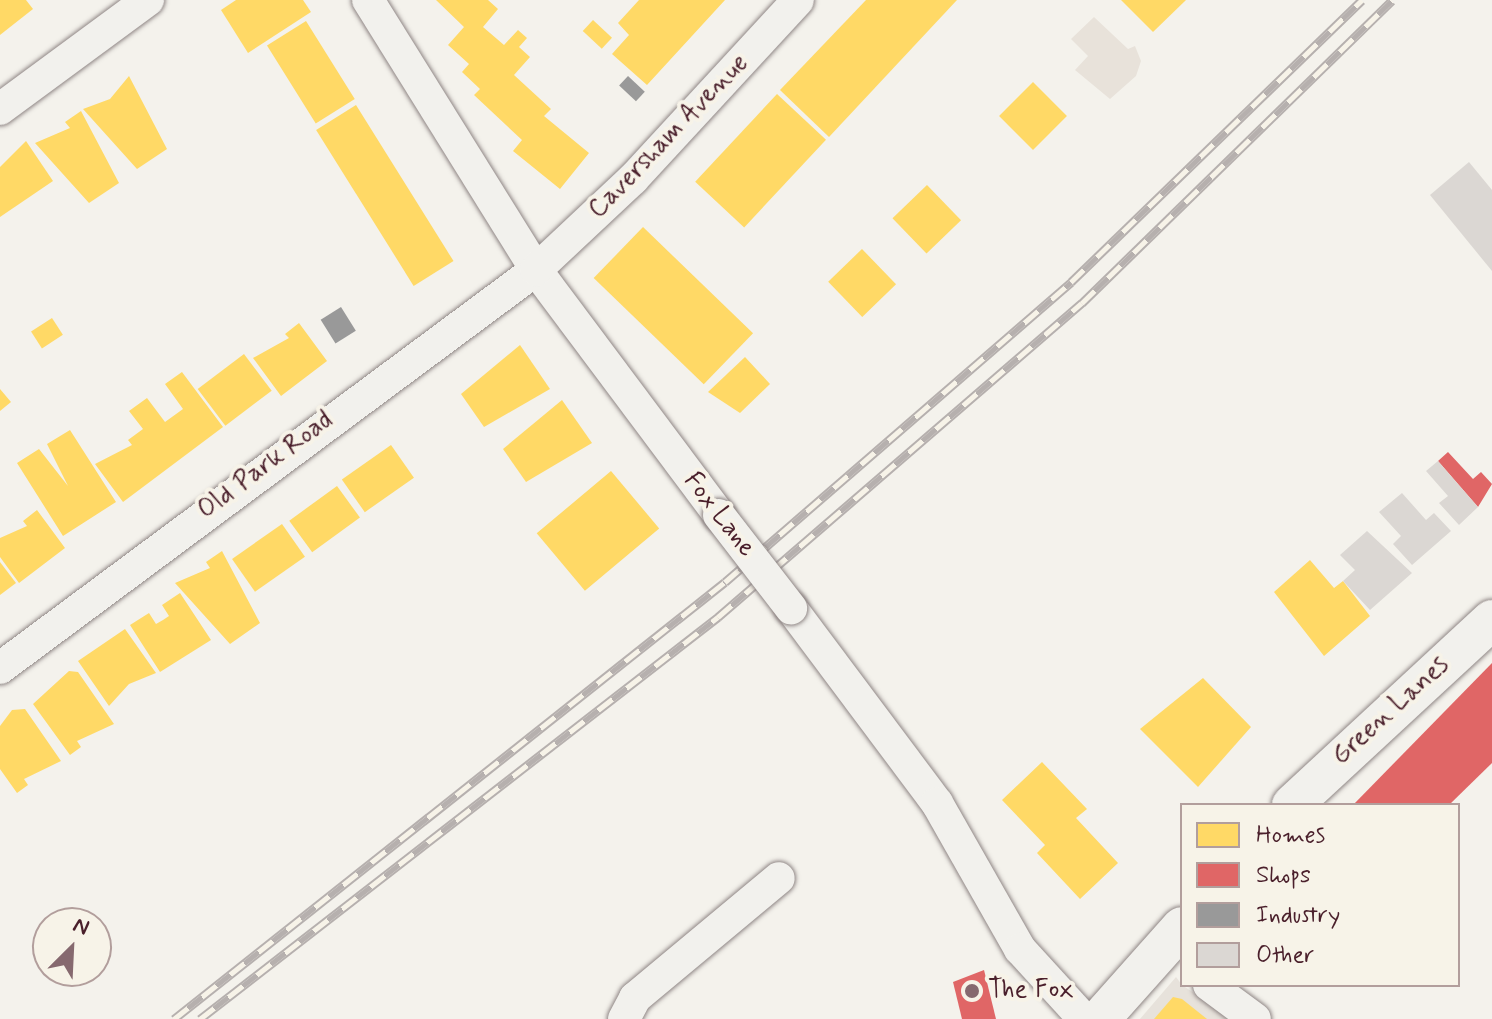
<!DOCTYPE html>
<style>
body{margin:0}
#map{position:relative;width:1492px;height:1019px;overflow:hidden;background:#f4f2ec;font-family:Mynerve,sans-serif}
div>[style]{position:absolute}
.built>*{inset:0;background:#e7e2db}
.green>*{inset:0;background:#e8e2da}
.homes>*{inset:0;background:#ffd966;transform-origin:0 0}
.shops>*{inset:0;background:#e06666}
.industry>*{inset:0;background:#999;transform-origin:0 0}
.building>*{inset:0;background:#dbd7d3}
.roads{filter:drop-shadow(0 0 2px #8f8685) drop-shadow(0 0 2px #8f8685)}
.minor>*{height:32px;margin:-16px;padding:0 16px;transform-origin:16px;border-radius:16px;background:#f2f1ed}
.major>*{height:40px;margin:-20px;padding:0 20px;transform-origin:20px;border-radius:20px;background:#f2f1ed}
.rail>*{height:9px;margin-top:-4.5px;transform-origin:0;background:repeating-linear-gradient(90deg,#f7f3e8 0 18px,#b6b0ae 0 36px);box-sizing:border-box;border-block:2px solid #b6b0ae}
.bridges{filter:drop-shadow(0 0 2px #8f8685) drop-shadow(0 0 2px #8f8685)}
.minor-bridge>*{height:32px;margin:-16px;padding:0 16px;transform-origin:16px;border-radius:16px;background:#f2f1ed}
.dots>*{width:22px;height:22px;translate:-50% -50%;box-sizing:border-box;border:4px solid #f7f3e8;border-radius:50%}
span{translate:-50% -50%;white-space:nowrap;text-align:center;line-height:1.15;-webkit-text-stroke:8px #f7f3e8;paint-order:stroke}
.street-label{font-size:26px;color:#4a1f2b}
.poi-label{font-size:26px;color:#4a1f2b}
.left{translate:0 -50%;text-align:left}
.legend{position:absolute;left:1180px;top:803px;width:280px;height:184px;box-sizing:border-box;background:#f7f3e8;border:2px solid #b29e9c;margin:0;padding:10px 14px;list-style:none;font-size:24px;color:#4a1f2b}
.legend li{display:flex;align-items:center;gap:16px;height:40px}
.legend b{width:40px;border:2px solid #b29e9c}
.north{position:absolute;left:32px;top:907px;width:80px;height:80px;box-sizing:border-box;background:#f7f3e8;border:2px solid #b29e9c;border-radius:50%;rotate:24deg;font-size:22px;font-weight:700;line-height:32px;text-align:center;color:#4a1f2b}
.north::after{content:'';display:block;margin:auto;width:28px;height:36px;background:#86696f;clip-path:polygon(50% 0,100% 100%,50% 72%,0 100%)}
</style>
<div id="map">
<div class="built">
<i style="clip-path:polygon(1176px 977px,1182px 985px,1233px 1019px,1140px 1019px)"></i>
</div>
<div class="green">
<i style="clip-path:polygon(1094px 17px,1128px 49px,1135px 46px,1141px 61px,1136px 76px,1110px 99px,1075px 70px,1088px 56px,1071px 39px)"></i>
</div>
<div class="homes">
<i style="clip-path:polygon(0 0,26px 0,33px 9px,0 35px)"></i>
<i style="clip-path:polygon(236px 0,303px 0,311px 12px,248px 53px,221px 10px)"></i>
<i style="clip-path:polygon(436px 0,488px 0,498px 9px,483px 27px,504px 45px,518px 30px,527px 38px,519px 47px,530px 57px,514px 75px,551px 109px,544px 116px,589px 153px,560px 189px,513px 151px,522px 140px,474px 95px,480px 89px,462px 72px,469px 64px,448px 45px,464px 27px)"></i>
<i style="clip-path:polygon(639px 0,725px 0,647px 85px,612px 54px,629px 35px,618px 23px)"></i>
<i style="clip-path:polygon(866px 0,957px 0,829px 137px,780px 90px)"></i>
<i style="clip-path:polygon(1121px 0,1186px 0,1153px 32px)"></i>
<i style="left:593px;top:20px;width:26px;height:15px;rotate:43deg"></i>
<i style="left:306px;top:21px;width:92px;height:46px;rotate:58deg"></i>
<i style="clip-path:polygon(129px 76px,167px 149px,137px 169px,83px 109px,110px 99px)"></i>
<i style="left:1033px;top:82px;width:48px;height:48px;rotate:45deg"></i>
<i style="left:777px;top:94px;width:67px;height:120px;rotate:43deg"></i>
<i style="left:356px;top:105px;width:184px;height:47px;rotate:58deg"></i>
<i style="clip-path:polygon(81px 111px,119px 183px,89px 203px,35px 143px,70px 128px,65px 122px)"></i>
<i style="clip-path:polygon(26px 141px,53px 181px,0 217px,0 167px)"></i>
<i style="left:927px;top:185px;width:49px;height:48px;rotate:46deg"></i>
<i style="left:643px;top:227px;width:153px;height:71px;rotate:44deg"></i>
<i style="left:862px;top:249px;width:49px;height:47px;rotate:46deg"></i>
<i style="left:52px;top:318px;width:20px;height:25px;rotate:57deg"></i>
<i style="clip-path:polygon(299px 323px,327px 361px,281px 396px,253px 358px,289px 338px,285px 334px)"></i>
<i style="clip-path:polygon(520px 345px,550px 389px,484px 427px,461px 394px)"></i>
<i style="left:244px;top:354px;width:46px;height:58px;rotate:53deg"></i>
<i style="clip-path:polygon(745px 357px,770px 384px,740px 413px,708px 392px)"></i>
<i style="clip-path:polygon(182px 372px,223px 427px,123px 502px,95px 464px,132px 445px,128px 440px,143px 429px,129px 411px,147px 398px,165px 422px,183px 409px,165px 384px)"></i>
<i style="clip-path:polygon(0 389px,11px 402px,0 411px)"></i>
<i style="clip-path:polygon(562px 400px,592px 443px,526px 482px,503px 449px)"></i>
<i style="clip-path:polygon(70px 430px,116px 502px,63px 536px,17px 463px,39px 449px,68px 486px,47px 444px)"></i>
<i style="left:391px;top:445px;width:40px;height:60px;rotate:55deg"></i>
<i style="left:611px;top:471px;width:75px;height:97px;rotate:50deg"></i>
<i style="left:337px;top:486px;width:39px;height:59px;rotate:54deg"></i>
<i style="clip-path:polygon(37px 510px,65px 548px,19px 583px,0 557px,0 538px,27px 526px,23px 521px)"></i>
<i style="left:282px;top:524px;width:40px;height:61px;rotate:55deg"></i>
<i style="clip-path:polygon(222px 551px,260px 623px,230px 644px,175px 583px,210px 568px,206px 562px)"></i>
<i style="clip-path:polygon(1310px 560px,1334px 588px,1343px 581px,1370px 616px,1324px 656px,1274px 592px)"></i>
<i style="clip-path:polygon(0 562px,16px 583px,0 595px)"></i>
<i style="clip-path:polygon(180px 593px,211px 640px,160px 672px,130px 625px,149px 613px,156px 624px,163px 620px,169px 616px,162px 605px)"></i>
<i style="clip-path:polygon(125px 629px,156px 673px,129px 684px,109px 706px,78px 661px)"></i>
<i style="clip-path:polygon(69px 671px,78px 672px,114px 724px,77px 741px,81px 747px,70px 755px,33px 704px)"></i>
<i style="clip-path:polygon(1203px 678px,1251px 727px,1198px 787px,1140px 729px)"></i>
<i style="clip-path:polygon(25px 709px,61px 761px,24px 779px,28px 785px,17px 793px,0 769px,0 726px,12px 710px)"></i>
<i style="clip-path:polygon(1042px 762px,1087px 809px,1076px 818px,1118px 863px,1080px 899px,1037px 853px,1045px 845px,1002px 800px)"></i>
<i style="clip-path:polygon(1173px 997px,1182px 999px,1207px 1019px,1154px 1019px)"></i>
</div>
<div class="shops">
<i style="clip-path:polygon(1448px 452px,1473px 479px,1481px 472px,1492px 484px,1478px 507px,1438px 461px)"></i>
<i style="clip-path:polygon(1492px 663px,1492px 763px,1449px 805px,1353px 805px)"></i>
<i style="clip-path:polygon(984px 970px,996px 1019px,962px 1019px,953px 982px)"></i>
</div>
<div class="industry">
<i style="left:628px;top:76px;width:23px;height:13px;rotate:43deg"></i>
<i style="left:341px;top:307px;width:28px;height:24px;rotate:58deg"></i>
</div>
<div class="building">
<i style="clip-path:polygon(1469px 162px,1492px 190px,1492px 271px,1430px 195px)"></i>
<i style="clip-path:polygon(1438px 461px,1478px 507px,1459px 525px,1439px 503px,1448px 496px,1426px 471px)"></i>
<i style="clip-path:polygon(1402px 493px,1426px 520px,1434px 513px,1451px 531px,1412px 565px,1393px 544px,1401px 536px,1379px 512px)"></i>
<i style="clip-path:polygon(1367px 531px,1412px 573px,1370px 610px,1343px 581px,1355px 570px,1340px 555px)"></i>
</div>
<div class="roads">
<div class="minor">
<i style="left:368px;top:0;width:318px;rotate:58.1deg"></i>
<i style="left:536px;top:270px;width:306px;rotate:53.2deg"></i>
<i style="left:0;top:109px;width:184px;rotate:-36.4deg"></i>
<i style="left:791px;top:608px;width:244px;rotate:53.2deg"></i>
<i style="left:937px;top:803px;width:168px;rotate:60.4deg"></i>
<i style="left:1020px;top:949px;width:95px;rotate:47.6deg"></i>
<i style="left:0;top:668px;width:668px;rotate:-36.6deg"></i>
<i style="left:536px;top:270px;width:133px;rotate:-43.2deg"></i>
<i style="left:633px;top:179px;width:243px;rotate:-47.3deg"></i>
<i style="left:1209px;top:985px;width:57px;rotate:36.5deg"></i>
<i style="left:624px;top:1019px;width:24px;rotate:-62deg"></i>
<i style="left:635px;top:998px;width:187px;rotate:-39.8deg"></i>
</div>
<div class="major">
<i style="left:1292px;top:805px;width:272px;rotate:-42.8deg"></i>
<i style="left:1100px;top:1019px;width:123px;rotate:-48.3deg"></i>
</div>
</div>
<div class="rail">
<i style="left:174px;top:1019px;width:703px;rotate:-38.42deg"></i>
<i style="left:725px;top:582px;width:458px;rotate:-40.9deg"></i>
<i style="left:1071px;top:282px;width:405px;rotate:-44.1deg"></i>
<i style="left:200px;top:1019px;width:656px;rotate:-37.81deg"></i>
<i style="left:718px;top:617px;width:481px;rotate:-40.8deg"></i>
<i style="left:1082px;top:303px;width:433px;rotate:-44.3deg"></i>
</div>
<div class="bridges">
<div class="minor-bridge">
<i style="left:719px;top:515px;width:118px;rotate:52.3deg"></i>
</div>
</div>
<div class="dots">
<i style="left:972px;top:991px;background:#86696f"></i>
</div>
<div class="street-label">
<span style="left:669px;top:137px;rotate:-46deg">Caversham Avenue</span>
<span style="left:266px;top:466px;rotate:-37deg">Old Park Road</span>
<span style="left:719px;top:515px;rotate:52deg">Fox Lane</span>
<span style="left:1391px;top:711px;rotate:-42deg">Green Lanes</span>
</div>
<div class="poi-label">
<span class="left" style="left:988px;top:991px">The Fox</span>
</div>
<ul class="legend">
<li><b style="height:22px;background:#ffd966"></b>Homes</li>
<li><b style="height:22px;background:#e06666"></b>Shops</li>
<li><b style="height:22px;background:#999"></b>Industry</li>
<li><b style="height:22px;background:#dbd7d3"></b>Other</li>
</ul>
<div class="north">N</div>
</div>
